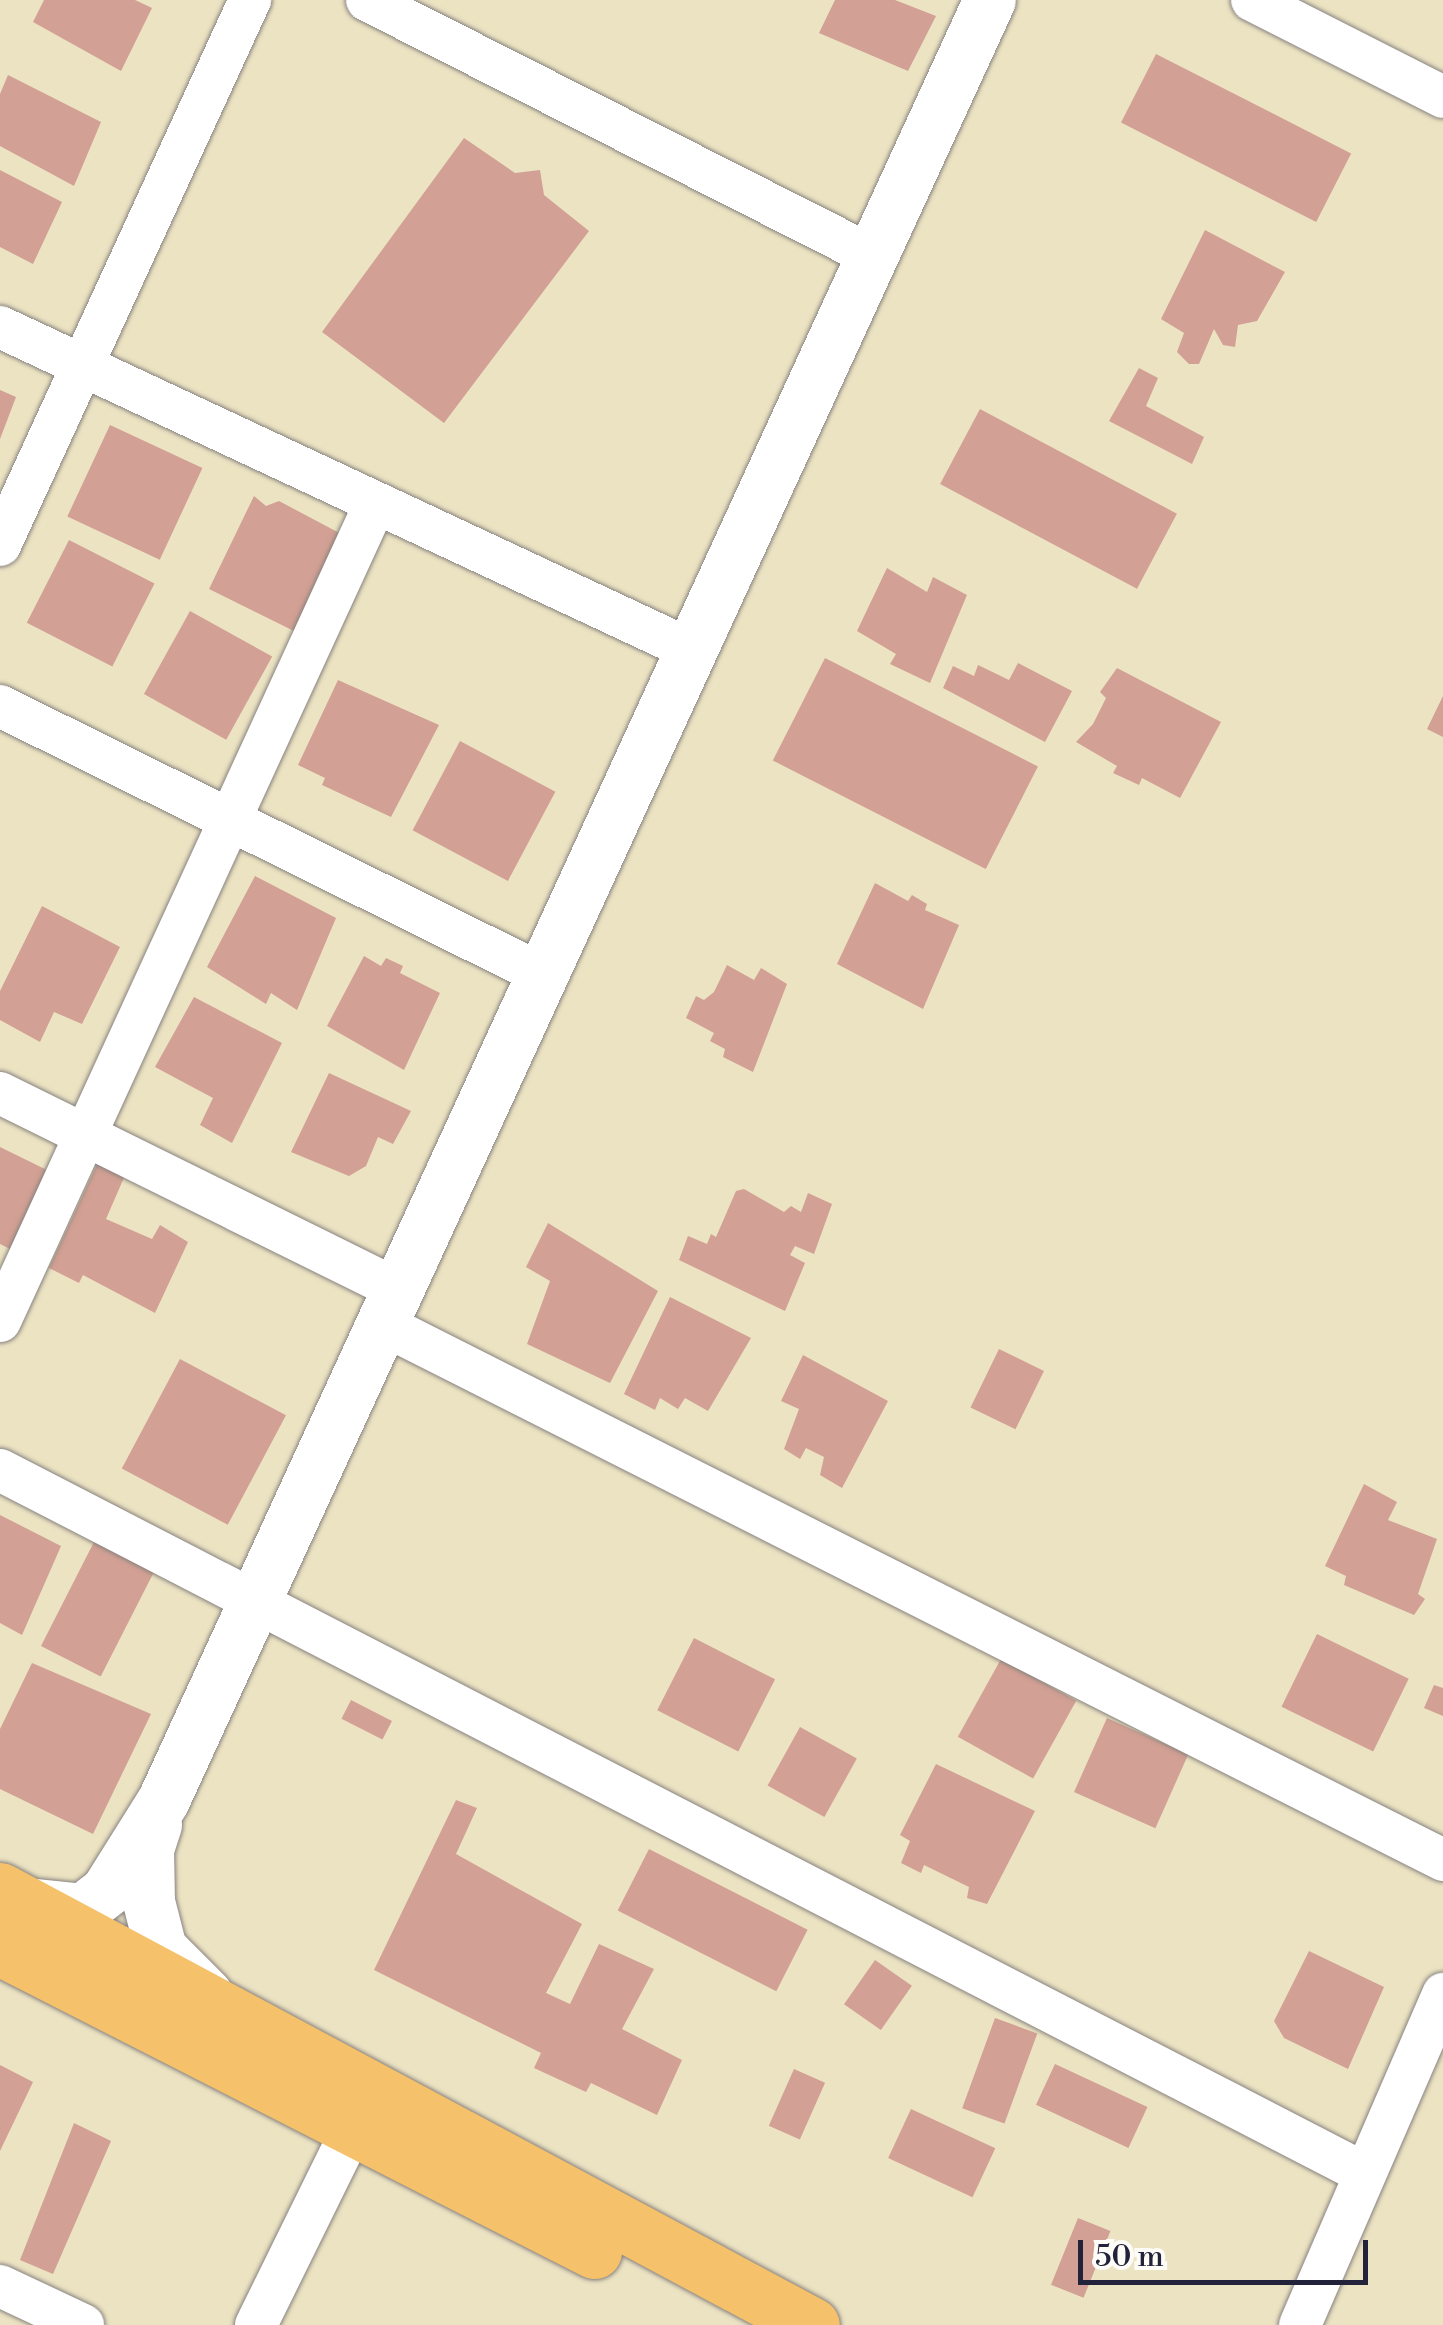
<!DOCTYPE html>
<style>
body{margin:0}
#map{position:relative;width:1443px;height:2325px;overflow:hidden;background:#ece3c3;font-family:"Libre Bodoni",serif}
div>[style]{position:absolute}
.building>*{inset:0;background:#d2a094;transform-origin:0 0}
.roads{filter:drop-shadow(0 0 2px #87827f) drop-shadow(0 0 2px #87827f)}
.minor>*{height:42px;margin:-21px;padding:0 21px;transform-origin:21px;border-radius:21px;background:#fff}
.tertiary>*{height:52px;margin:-26px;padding:0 26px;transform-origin:26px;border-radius:26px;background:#fff}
.trunk>*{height:55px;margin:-27.5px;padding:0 27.5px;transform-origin:27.5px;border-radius:27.5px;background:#f6c16b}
span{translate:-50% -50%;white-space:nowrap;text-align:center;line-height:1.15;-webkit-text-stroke:9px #fdfcf7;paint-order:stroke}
.scale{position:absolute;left:1078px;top:2240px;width:290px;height:45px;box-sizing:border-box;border:5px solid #22223b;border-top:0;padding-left:12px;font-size:30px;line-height:35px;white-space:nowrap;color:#22223b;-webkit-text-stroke:8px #fdfcf7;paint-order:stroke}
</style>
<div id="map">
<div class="building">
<i style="clip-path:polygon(44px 0,135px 0,152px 8px,121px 71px,33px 22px)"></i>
<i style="clip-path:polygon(835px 0,895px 0,936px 16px,908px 71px,819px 33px)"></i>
<i style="left:1156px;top:54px;width:219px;height:77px;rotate:27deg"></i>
<i style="clip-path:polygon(8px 75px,101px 122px,74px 186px,0 146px,0 94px)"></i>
<i style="clip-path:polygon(464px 138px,515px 173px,540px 170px,544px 195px,589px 231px,444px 423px,322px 332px)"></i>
<i style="clip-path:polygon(0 170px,62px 202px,33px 264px,0 247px)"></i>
<i style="clip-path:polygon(1205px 230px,1285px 272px,1257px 321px,1238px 325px,1235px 347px,1223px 345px,1214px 329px,1199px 364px,1189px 364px,1177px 352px,1184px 333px,1161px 319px)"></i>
<i style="clip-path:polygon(1139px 368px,1158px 378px,1146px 406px,1204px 437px,1192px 464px,1109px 421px)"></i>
<i style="clip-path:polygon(0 390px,16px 397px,0 439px)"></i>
<i style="left:980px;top:409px;width:223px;height:85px;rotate:28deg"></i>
<i style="left:110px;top:425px;width:102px;height:101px;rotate:25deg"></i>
<i style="clip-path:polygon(254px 496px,266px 506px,279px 501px,345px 536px,298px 633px,209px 589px)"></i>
<i style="left:69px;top:540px;width:96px;height:93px;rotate:27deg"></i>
<i style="clip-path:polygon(887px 568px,927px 592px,933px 577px,967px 595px,930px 683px,890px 664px,896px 654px,857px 631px)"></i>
<i style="left:190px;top:611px;width:94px;height:95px;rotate:29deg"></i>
<i style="left:825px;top:658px;width:239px;height:115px;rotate:27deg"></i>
<i style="clip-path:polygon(1018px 663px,1072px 691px,1045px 742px,943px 688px,953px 666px,974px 676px,978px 665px,1009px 680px)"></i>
<i style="clip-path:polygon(1117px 668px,1221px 722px,1180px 798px,1142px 778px,1139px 785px,1113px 773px,1117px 766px,1076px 742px,1093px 724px,1106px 698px,1100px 692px)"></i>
<i style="clip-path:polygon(338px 680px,439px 725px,391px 817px,322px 785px,325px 778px,298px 765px)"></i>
<i style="clip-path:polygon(1443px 696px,1443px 737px,1427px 729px)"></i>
<i style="left:460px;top:741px;width:108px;height:101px;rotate:28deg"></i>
<i style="clip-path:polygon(255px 876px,336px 918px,297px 1010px,271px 993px,266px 1004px,207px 967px)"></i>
<i style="clip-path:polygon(875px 883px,908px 901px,912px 895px,927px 904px,925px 910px,959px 925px,923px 1009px,837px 964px)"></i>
<i style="clip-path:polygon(42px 906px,120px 947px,82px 1024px,54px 1012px,40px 1042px,0 1020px,0 991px)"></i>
<i style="clip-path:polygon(364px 956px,381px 966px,386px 958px,403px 966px,400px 973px,440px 993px,404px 1070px,327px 1026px)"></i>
<i style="clip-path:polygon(727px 965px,754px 980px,761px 968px,787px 984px,753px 1072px,723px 1057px,725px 1049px,710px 1041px,714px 1033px,686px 1018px,696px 996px,704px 1000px,714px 992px)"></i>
<i style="clip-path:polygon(194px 997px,282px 1043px,232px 1143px,200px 1125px,213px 1098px,155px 1067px)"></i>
<i style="clip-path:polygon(329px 1073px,411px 1111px,393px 1144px,378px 1137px,366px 1166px,349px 1176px,291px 1152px)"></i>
<i style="clip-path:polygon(0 1147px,53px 1173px,16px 1252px,0 1244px)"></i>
<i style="clip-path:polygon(100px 1158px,126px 1173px,106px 1219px,152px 1239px,160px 1225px,188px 1242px,155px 1313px,83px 1275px,79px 1283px,49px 1268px)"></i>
<i style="clip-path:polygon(744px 1189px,784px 1212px,791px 1206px,801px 1212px,808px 1193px,832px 1204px,814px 1254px,795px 1246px,790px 1255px,805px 1263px,785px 1311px,679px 1260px,688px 1236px,707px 1244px,711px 1234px,716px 1237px,736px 1191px)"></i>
<i style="clip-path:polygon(548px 1223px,658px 1291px,610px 1383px,527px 1344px,550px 1281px,526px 1267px)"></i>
<i style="clip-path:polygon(670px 1297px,751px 1338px,708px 1411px,685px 1398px,678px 1409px,660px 1398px,655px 1410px,624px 1394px)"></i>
<i style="left:999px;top:1349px;width:50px;height:65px;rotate:26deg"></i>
<i style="clip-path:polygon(803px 1355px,888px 1401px,842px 1488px,820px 1475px,824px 1457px,806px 1448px,800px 1459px,784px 1449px,799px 1409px,781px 1401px)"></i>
<i style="left:180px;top:1359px;width:120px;height:124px;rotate:28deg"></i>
<i style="clip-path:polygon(1364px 1484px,1397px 1502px,1388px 1520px,1437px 1539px,1418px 1594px,1425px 1599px,1414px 1615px,1344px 1585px,1346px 1576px,1325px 1566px)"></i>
<i style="clip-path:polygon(0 1515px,61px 1546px,22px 1635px,0 1623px)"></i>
<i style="left:95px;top:1540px;width:67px;height:119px;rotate:27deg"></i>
<i style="left:1317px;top:1634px;width:102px;height:81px;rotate:26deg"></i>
<i style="left:694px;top:1638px;width:91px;height:81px;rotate:27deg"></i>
<i style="left:1001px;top:1659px;width:86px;height:89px;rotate:29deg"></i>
<i style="clip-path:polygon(32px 1663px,151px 1714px,93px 1834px,0 1789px,0 1729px)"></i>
<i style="clip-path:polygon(1434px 1685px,1443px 1688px,1443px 1716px,1424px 1708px)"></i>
<i style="left:351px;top:1700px;width:46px;height:21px;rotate:27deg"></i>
<i style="left:1107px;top:1718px;width:89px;height:81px;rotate:24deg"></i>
<i style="left:800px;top:1727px;width:65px;height:67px;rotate:29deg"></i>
<i style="clip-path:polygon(936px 1764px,1035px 1811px,987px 1904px,967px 1898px,969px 1887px,924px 1865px,921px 1873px,901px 1863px,910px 1841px,900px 1835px)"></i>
<i style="clip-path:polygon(456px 1800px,477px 1808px,456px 1854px,582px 1924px,546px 1993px,570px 2004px,599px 1944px,654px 1969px,622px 2029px,682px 2060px,657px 2115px,591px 2083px,586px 2092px,534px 2068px,541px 2053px,374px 1970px)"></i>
<i style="left:649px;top:1849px;width:178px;height:69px;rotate:27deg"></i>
<i style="clip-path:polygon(1309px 1951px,1384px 1987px,1348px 2069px,1284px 2038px,1274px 2021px)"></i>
<i style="left:875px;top:1960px;width:45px;height:54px;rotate:35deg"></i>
<i style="left:995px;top:2018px;width:45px;height:96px;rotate:20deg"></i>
<i style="left:1055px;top:2064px;width:102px;height:45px;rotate:25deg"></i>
<i style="clip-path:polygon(0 2065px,33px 2082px,0 2151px)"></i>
<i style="left:794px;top:2069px;width:34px;height:62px;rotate:24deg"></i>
<i style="left:911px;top:2109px;width:93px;height:54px;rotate:25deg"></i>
<i style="clip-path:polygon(74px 2123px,111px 2141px,53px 2274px,20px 2260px)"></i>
<i style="left:1078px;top:2218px;width:35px;height:72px;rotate:22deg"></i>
</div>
<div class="roads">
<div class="minor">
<i style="left:367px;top:0;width:566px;rotate:26.88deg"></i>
<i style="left:1252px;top:0;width:214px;rotate:26.9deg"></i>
<i style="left:0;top:327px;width:763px;rotate:25.05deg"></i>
<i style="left:0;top:545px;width:600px;rotate:-65.36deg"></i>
<i style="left:0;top:706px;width:606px;rotate:26.35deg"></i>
<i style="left:0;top:1093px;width:444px;rotate:26.3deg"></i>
<i style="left:0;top:1321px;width:899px;rotate:-65.35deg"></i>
<i style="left:382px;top:1324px;width:1189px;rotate:26.8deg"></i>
<i style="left:0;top:1470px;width:1535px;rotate:27.27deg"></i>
<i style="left:0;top:2286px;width:92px;rotate:25.2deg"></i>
<i style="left:256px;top:2325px;width:222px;rotate:-63.8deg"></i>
<i style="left:1300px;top:2325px;width:361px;rotate:-66.6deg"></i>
</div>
<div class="tertiary">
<i style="left:156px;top:1825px;width:26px;rotate:108deg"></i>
<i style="left:148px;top:1850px;width:52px;rotate:88.9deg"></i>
<i style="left:149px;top:1902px;width:49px;rotate:75.7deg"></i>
<i style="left:161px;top:1949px;width:65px;rotate:45deg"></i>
<i style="left:27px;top:1904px;width:56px;rotate:6.1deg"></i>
<i style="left:83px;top:1910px;width:31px;rotate:-38deg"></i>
<i style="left:107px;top:1891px;width:107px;rotate:-57.9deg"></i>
<i style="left:164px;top:1800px;width:1980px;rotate:-65.35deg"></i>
</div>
<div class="trunk">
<i style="left:0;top:1890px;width:921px;rotate:28.18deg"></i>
<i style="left:0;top:1948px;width:667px;rotate:27.03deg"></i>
</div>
</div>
<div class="scale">50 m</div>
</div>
